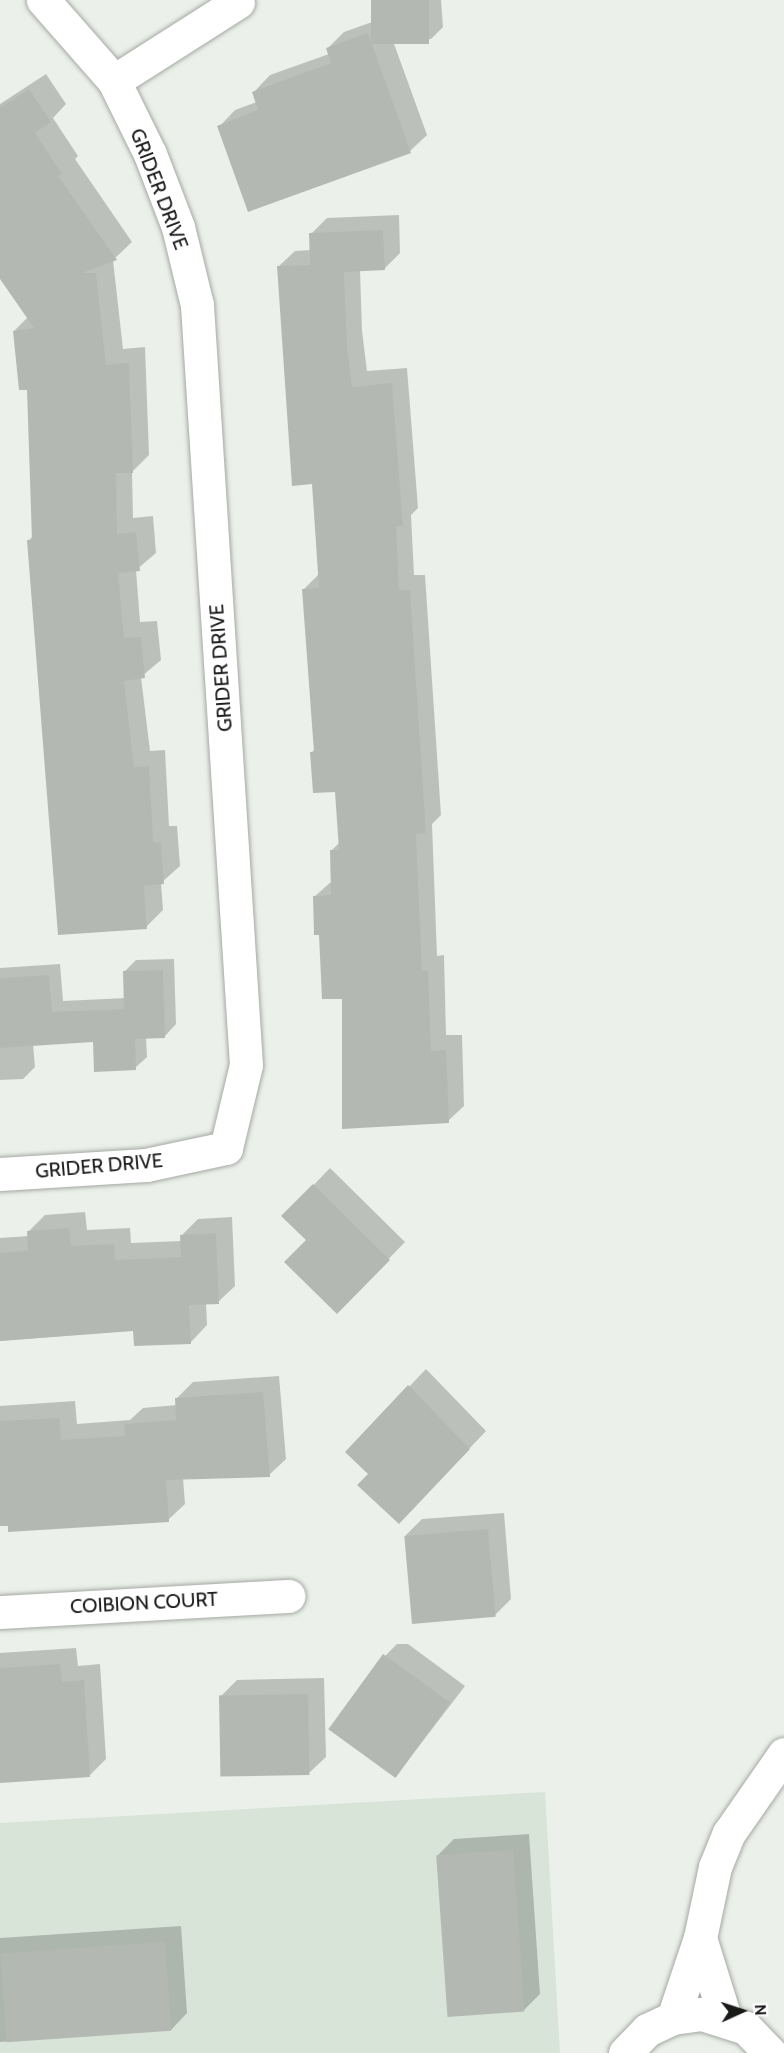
<!DOCTYPE html>
<style>
body{margin:0}
#map{position:relative;width:784px;height:2053px;overflow:hidden;background:#ebf1ea;font-family:Cabin,sans-serif}
div>[style]{position:absolute}
.built>*{inset:0;background:#d9e4d8}
.shadow>*{inset:0;background:#0003}
.building>*{inset:0;background:#b3b9b2;transform-origin:0 0}
.roads{filter:drop-shadow(0 0 2px #a4a9a3) drop-shadow(0 0 2px #a4a9a3)}
.minor>*{height:33px;margin:-16.5px;padding:0 16.5px;transform-origin:16.5px;border-radius:16.5px;background:#fff}
.tertiary>*{height:33px;margin:-16.5px;padding:0 16.5px;transform-origin:16.5px;border-radius:16.5px;background:#fff}
span{translate:-50% -50%;white-space:nowrap;text-align:center;line-height:1.15;-webkit-text-stroke:5px #fff;paint-order:stroke}
.street-label{font-size:20px;color:#191b19}
.north{position:absolute;left:712px;top:1981px;width:60px;height:60px;-webkit-text-stroke:4px #fff;paint-order:stroke;rotate:87deg;font-size:16px;font-weight:700;line-height:24px;text-align:center;color:#191b19}
.north::after{content:'';display:block;margin:auto;width:21px;height:27px;background:#191b19;clip-path:polygon(50% 0,100% 100%,50% 72%,0 100%)}
</style>
<div id="map">
<div class="built">
<i style="clip-path:polygon(545px 1792px,560px 2053px,0 2053px,0 1823px)"></i>
</div>
<div class="shadow">
<i style="clip-path:polygon(373px 0,441px 0,443px 27px,431px 39px,393px 41px,427px 135px,410px 151px,219px 127px,235px 110px,257px 102px,254px 92px,270px 75px,329px 54px,327px 49px,344px 32px,375px 21px)"></i>
<i style="clip-path:polygon(46px 74px,66px 104px,53px 118px,78px 156px,75px 159px,132px 242px,113px 260px,123px 349px,145px 347px,149px 455px,132px 472px,133px 518px,153px 516px,156px 553px,136px 570px,140px 622px,157px 621px,161px 660px,141px 677px,150px 751px,165px 750px,169px 826px,177px 826px,180px 866px,161px 883px,163px 910px,146px 927px,29px 540px,33px 536px,29px 388px,14px 331px,28px 317px,0 276px,0 104px)"></i>
<i style="clip-path:polygon(399px 215px,400px 253px,384px 269px,360px 270px,362px 331px,367px 371px,407px 368px,418px 508px,411px 515px,414px 575px,425px 575px,441px 815px,432px 824px,437px 956px,444px 955px,446px 1035px,462px 1035px,464px 1106px,448px 1121px,343px 997px,321px 934px,314px 897px,332px 881px,331px 851px,340px 842px,336px 790px,311px 753px,315px 749px,303px 590px,319px 574px,313px 482px,279px 266px,295px 251px,311px 250px,311px 234px,327px 218px)"></i>
<i style="clip-path:polygon(174px 959px,176px 1024px,165px 1036px,146px 1037px,147px 1057px,135px 1068px,95px 1040px,33px 1044px,35px 1067px,23px 1079px,0 1080px,0 968px,60px 964px,63px 1001px,126px 998px,125px 971px,136px 960px)"></i>
<i style="clip-path:polygon(330px 1168px,405px 1242px,337px 1312px,308px 1240px,284px 1216px)"></i>
<i style="clip-path:polygon(85px 1212px,87px 1230px,130px 1228px,131px 1243px,182px 1241px,182px 1235px,198px 1219px,232px 1217px,235px 1286px,218px 1302px,206px 1303px,207px 1325px,191px 1342px,135px 1330px,0 1341px,0 1238px,29px 1236px,28px 1232px,45px 1215px)"></i>
<i style="clip-path:polygon(426px 1369px,486px 1431px,415px 1506px,370px 1474px,347px 1452px)"></i>
<i style="clip-path:polygon(279px 1376px,286px 1459px,269px 1475px,183px 1478px,185px 1504px,168px 1520px,0 1525px,0 1406px,75px 1401px,77px 1424px,130px 1420px,143px 1408px,177px 1405px,176px 1399px,193px 1382px)"></i>
<i style="clip-path:polygon(504px 1513px,511px 1599px,494px 1616px,405px 1536px,422px 1519px)"></i>
<i style="clip-path:polygon(397px 1644px,408px 1644px,465px 1686px,396px 1776px,380px 1661px)"></i>
<i style="clip-path:polygon(76px 1648px,78px 1666px,100px 1664px,106px 1759px,89px 1776px,0 1765px,0 1653px)"></i>
<i style="clip-path:polygon(324px 1678px,326px 1757px,309px 1773px,220px 1697px,237px 1680px)"></i>
<i style="clip-path:polygon(529px 1834px,540px 1994px,523px 2011px,438px 1855px,454px 1839px)"></i>
<i style="clip-path:polygon(181px 1926px,187px 2013px,171px 2030px,0 2042px,0 1938px)"></i>
</div>
<div class="building">
<i style="left:371px;top:0;width:58px;height:44px"></i>
<i style="clip-path:polygon(368px 33px,411px 153px,248px 212px,217px 126px,258px 110px,252px 92px,331px 63px,326px 48px)"></i>
<i style="clip-path:polygon(29px 89px,51px 122px,35px 133px,62px 174px,58px 176px,117px 260px,82px 273px,96px 273px,106px 365px,129px 363px,133px 473px,116px 473px,117px 534px,136px 532px,140px 571px,118px 573px,124px 638px,141px 637px,145px 678px,124px 681px,134px 767px,149px 766px,153px 842px,161px 842px,164px 884px,144px 886px,147px 929px,58px 935px,27px 540px,32px 540px,27px 390px,19px 390px,13px 331px,34px 328px,0 279px,0 108px)"></i>
<i style="clip-path:polygon(383px 230px,385px 270px,344px 272px,347px 347px,352px 387px,392px 383px,403px 526px,396px 526px,399px 590px,410px 590px,426px 833px,416px 834px,422px 971px,428px 971px,431px 1051px,446px 1050px,449px 1123px,342px 1129px,342px 999px,322px 999px,319px 935px,314px 935px,313px 896px,331px 895px,330px 850px,339px 850px,335px 792px,313px 793px,310px 752px,314px 752px,302px 589px,319px 588px,312px 484px,292px 486px,277px 266px,310px 265px,309px 233px)"></i>
<i style="clip-path:polygon(163px 970px,165px 1038px,135px 1039px,136px 1070px,94px 1072px,93px 1042px,0 1048px,0 978px,49px 975px,52px 1012px,124px 1009px,123px 971px)"></i>
<i style="clip-path:polygon(313px 1184px,390px 1260px,337px 1314px,284px 1262px,306px 1240px,281px 1216px)"></i>
<i style="clip-path:polygon(69px 1228px,71px 1246px,114px 1244px,115px 1260px,181px 1257px,180px 1235px,216px 1233px,219px 1304px,189px 1305px,191px 1344px,134px 1346px,133px 1331px,0 1341px,0 1253px,28px 1251px,27px 1231px)"></i>
<i style="clip-path:polygon(408px 1385px,470px 1449px,399px 1524px,357px 1485px,368px 1474px,345px 1452px)"></i>
<i style="clip-path:polygon(263px 1392px,270px 1477px,166px 1480px,169px 1522px,8px 1532px,8px 1526px,0 1526px,0 1421px,59px 1418px,61px 1440px,125px 1436px,124px 1424px,176px 1420px,175px 1398px)"></i>
<i style="left:488px;top:1529px;width:88px;height:84px;rotate:85deg"></i>
<i style="left:383px;top:1654px;width:83px;height:93px;rotate:36deg"></i>
<i style="clip-path:polygon(60px 1664px,62px 1682px,84px 1680px,90px 1777px,0 1783px,0 1668px)"></i>
<i style="left:308px;top:1694px;width:81px;height:89px;rotate:89deg"></i>
<i style="left:513px;top:1850px;width:162px;height:77px;rotate:86deg"></i>
<i style="left:165px;top:1942px;width:89px;height:165px;rotate:86deg"></i>
</div>
<div class="roads">
<div class="minor">
<i style="left:114px;top:81px;width:147px;rotate:-32.5deg"></i>
<i style="left:0;top:1174px;width:146px;rotate:-3.5deg"></i>
<i style="left:146px;top:1165px;width:82px;rotate:-12deg"></i>
<i style="left:226px;top:1148px;width:85px;rotate:-76.5deg"></i>
<i style="left:246px;top:1065px;width:762px;rotate:-93.69deg"></i>
<i style="left:197px;top:305px;width:80px;rotate:-103.7deg"></i>
<i style="left:178px;top:227px;width:78px;rotate:-111deg"></i>
<i style="left:150px;top:154px;width:81px;rotate:-116.3deg"></i>
<i style="left:114px;top:81px;width:108px;rotate:-131.2deg"></i>
<i style="left:0;top:1612px;width:289px;rotate:-3.2deg"></i>
</div>
<div class="tertiary">
<i style="left:700px;top:1938px;width:84px;rotate:72.6deg"></i>
<i style="left:673px;top:2018px;width:84px;rotate:-71.4deg"></i>
<i style="left:700px;top:1938px;width:73px;rotate:-78.1deg"></i>
<i style="left:715px;top:1867px;width:37px;rotate:-68deg"></i>
<i style="left:729px;top:1833px;width:96px;rotate:-55.2deg"></i>
<i style="left:625px;top:2053px;width:32px;rotate:-46deg"></i>
<i style="left:647px;top:2030px;width:29px;rotate:-25deg"></i>
<i style="left:673px;top:2018px;width:29px;rotate:-8deg"></i>
<i style="left:702px;top:2014px;width:46px;rotate:17.7deg"></i>
<i style="left:746px;top:2028px;width:35px;rotate:46deg"></i>
</div>
</div>
<div class="street-label">
<span style="left:159px;top:189px;rotate:69deg">GRIDER DRIVE</span>
<span style="left:221px;top:668px;rotate:-94deg">GRIDER DRIVE</span>
<span style="left:99px;top:1166px;rotate:-5deg">GRIDER DRIVE</span>
<span style="left:144px;top:1603px;rotate:-3deg">COIBION COURT</span>
</div>
<div class="north">N</div>
</div>
